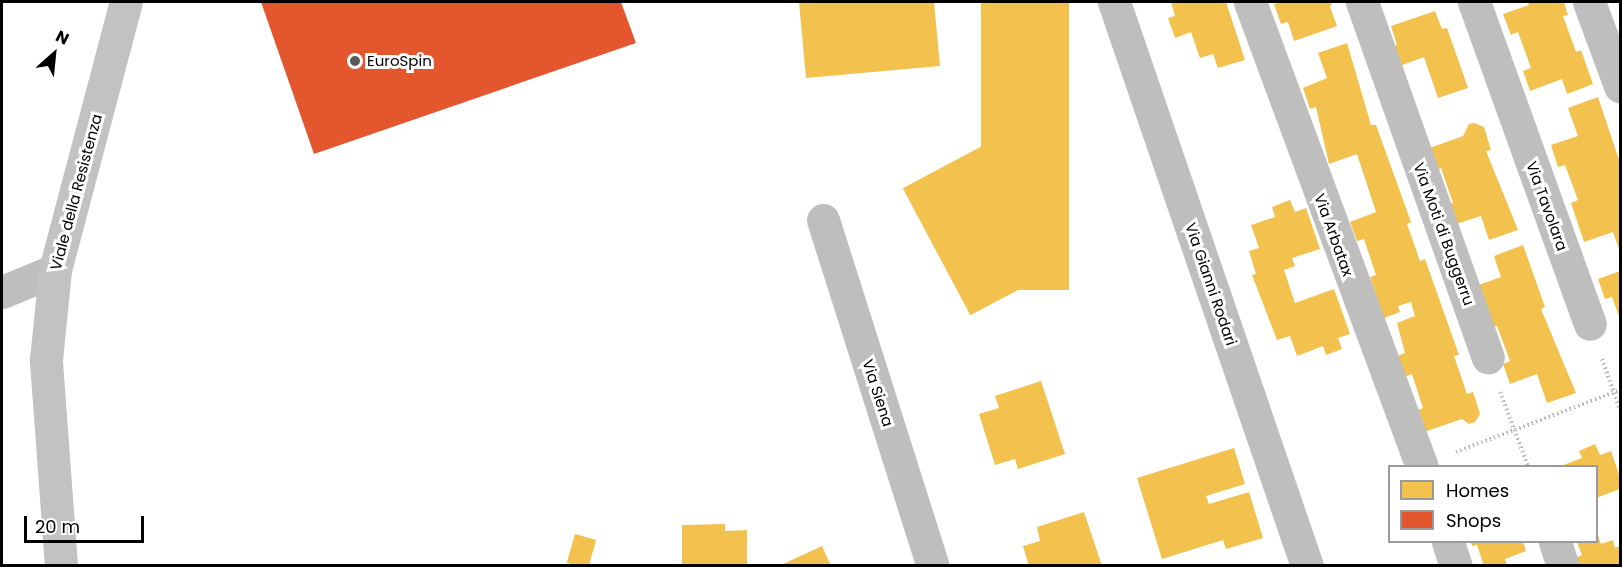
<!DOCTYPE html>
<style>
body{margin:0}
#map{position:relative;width:1622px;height:567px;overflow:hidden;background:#fff;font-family:Poppins,sans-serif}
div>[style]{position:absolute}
.homes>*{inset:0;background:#f2c14e;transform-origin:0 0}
.shops>*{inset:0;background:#e4572e}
.path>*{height:4px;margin-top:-2px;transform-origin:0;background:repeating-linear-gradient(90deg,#b9b9b9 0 1.5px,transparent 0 4.5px)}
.minor>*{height:33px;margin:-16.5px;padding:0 16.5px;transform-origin:16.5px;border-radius:16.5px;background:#bebebe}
.secondary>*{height:33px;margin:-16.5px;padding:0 16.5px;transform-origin:16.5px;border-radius:16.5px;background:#c2c2c2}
.dots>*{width:16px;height:16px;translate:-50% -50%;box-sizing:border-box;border:3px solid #fff;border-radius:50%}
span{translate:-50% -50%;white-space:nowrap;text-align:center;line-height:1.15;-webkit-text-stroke:6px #fff;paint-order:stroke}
.poi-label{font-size:15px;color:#000}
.left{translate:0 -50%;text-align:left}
.street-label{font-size:15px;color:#000}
.frame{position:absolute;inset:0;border:3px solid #000;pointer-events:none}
.legend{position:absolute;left:1388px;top:465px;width:210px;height:78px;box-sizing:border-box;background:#fff;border:2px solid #999;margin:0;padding:8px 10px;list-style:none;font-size:18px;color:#000}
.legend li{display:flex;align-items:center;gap:12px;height:30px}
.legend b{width:30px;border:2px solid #999}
.north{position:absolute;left:24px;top:24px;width:60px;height:60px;-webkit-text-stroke:4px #fff;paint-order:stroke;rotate:27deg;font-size:16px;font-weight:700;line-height:24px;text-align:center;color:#000}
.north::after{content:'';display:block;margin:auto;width:21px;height:27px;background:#000;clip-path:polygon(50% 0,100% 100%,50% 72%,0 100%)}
.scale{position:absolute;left:24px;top:516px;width:120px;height:27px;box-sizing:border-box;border:3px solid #000;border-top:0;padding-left:8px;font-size:18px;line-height:21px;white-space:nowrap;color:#000;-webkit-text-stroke:4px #fff;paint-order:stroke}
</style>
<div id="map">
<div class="homes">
<i style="clip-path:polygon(799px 2px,934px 2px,940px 66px,806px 78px)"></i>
<i style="left:981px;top:2px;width:88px;height:288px"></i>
<i style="clip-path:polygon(1171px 2px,1226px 2px,1245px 60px,1218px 68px,1213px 54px,1200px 58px,1191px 32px,1175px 38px,1168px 18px,1175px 16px)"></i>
<i style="clip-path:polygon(1282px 2px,1333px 2px,1330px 7px,1337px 26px,1294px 41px,1288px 22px,1281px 24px,1274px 4px)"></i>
<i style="clip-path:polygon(1528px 2px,1564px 2px,1568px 15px,1563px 16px,1576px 52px,1581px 50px,1593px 84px,1567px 94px,1562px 79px,1530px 91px,1523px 71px,1531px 68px,1518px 32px,1511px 35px,1503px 14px,1529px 5px)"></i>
<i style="clip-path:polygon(1435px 11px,1442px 29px,1447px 28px,1468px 88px,1438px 98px,1424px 57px,1397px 67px,1389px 47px,1397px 45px,1391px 26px)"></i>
<i style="clip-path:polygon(1347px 43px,1371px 125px,1376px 125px,1411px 222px,1407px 224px,1420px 261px,1425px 259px,1459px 355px,1454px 356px,1467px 394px,1473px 392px,1480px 414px,1475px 422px,1469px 424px,1462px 419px,1424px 432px,1416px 411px,1423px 408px,1412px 374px,1404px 377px,1397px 356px,1405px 353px,1397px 323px,1415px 316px,1411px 302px,1398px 306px,1400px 312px,1384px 318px,1370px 277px,1376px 275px,1364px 239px,1357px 241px,1350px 222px,1376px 212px,1357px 154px,1329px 164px,1316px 107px,1310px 109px,1303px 88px,1327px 78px,1318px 53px)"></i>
<i style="clip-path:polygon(1598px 97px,1620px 163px,1620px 252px,1613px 232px,1584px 242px,1571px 203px,1578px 200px,1565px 165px,1558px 167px,1551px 145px,1578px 136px,1568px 108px)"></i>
<i style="clip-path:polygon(1474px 123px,1484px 127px,1491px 150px,1486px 151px,1518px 230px,1489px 240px,1481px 216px,1453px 225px,1445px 205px,1453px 203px,1441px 168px,1434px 171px,1427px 149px,1463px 136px,1469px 124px)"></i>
<i style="left:984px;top:145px;width:144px;height:92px;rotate:62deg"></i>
<i style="clip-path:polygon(1290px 200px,1295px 212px,1306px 208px,1320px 249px,1292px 258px,1295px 266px,1284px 270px,1295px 303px,1334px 289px,1350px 334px,1338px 338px,1342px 349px,1326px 355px,1323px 346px,1297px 356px,1290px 336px,1277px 340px,1252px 275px,1256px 274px,1249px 251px,1259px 248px,1251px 225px,1275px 217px,1272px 207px)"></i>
<i style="clip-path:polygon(1523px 245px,1545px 307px,1541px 309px,1576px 393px,1547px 403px,1537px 374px,1510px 384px,1503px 364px,1510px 361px,1497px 326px,1491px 328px,1476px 286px,1501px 277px,1494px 256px)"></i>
<i style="clip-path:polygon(1620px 271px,1620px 319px,1612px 297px,1605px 299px,1598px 279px)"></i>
<i style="clip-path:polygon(1041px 381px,1065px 454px,1018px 469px,1015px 459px,995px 465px,979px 414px,999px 408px,995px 396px)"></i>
<i style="clip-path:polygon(1595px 444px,1600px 455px,1611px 451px,1620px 477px,1620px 489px,1596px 498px,1596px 466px,1561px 466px,1582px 458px,1579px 451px)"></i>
<i style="clip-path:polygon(1234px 448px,1245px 484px,1206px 496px,1209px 504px,1249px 492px,1263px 538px,1226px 549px,1223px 540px,1162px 559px,1137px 478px)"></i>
<i style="clip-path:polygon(1084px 512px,1102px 566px,1029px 566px,1023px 546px,1040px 541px,1037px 527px)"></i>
<i style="clip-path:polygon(725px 524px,725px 531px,747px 530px,747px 566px,682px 566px,682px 525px)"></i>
<i style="clip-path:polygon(1597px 533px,1601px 544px,1613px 540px,1615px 548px,1620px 546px,1620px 566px,1580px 566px,1577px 557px,1582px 555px,1577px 542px,1596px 542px)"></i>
<i style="left:575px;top:534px;width:22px;height:30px;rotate:16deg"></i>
<i style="clip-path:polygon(1471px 542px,1523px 542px,1526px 551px,1505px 559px,1507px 566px,1484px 566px,1477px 545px,1472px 546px)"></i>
<i style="clip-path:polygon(822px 546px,831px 566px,779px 566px)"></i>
</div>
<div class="shops">
<i style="clip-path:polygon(261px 2px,621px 2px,636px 43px,314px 154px)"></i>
</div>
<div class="path">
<i style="left:1602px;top:359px;width:54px;rotate:70.6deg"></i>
<i style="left:1500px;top:392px;width:79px;rotate:69.3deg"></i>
<i style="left:1456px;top:452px;width:175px;rotate:-20.7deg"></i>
</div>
<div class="minor">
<i style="left:1114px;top:2px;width:596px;rotate:71.11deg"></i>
<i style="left:1250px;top:2px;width:495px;rotate:69.7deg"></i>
<i style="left:1362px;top:2px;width:377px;rotate:70.5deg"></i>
<i style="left:1474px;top:2px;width:342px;rotate:70.2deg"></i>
<i style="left:1589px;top:2px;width:90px;rotate:69.7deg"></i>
<i style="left:823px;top:220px;width:363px;rotate:72.4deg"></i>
<i style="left:2px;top:292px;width:57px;rotate:-22.5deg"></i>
<i style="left:1448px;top:542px;width:25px;rotate:72deg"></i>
<i style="left:1555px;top:542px;width:25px;rotate:72deg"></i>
</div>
<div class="secondary">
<i style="left:61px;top:566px;width:207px;rotate:-94.2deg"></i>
<i style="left:46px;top:360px;width:90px;rotate:-84.3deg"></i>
<i style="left:55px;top:270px;width:277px;rotate:-75.2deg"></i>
</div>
<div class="dots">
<i style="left:355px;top:61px;background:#595959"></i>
</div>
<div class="poi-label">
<span class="left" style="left:367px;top:61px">EuroSpin</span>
</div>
<div class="street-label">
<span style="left:76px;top:192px;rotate:-75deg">Viale della Resistenza</span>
<span style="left:1547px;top:206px;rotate:70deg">Via Tavolara</span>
<span style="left:1444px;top:234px;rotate:70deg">Via Moti di Buggerru</span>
<span style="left:1334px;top:235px;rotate:70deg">Via Arbatax</span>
<span style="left:1211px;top:284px;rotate:71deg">Via Gianni Rodari</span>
<span style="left:878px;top:393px;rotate:72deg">Via Siena</span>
</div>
<div class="frame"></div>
<ul class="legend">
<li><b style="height:16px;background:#f2c14e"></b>Homes</li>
<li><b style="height:16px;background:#e4572e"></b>Shops</li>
</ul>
<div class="north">N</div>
<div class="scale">20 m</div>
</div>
